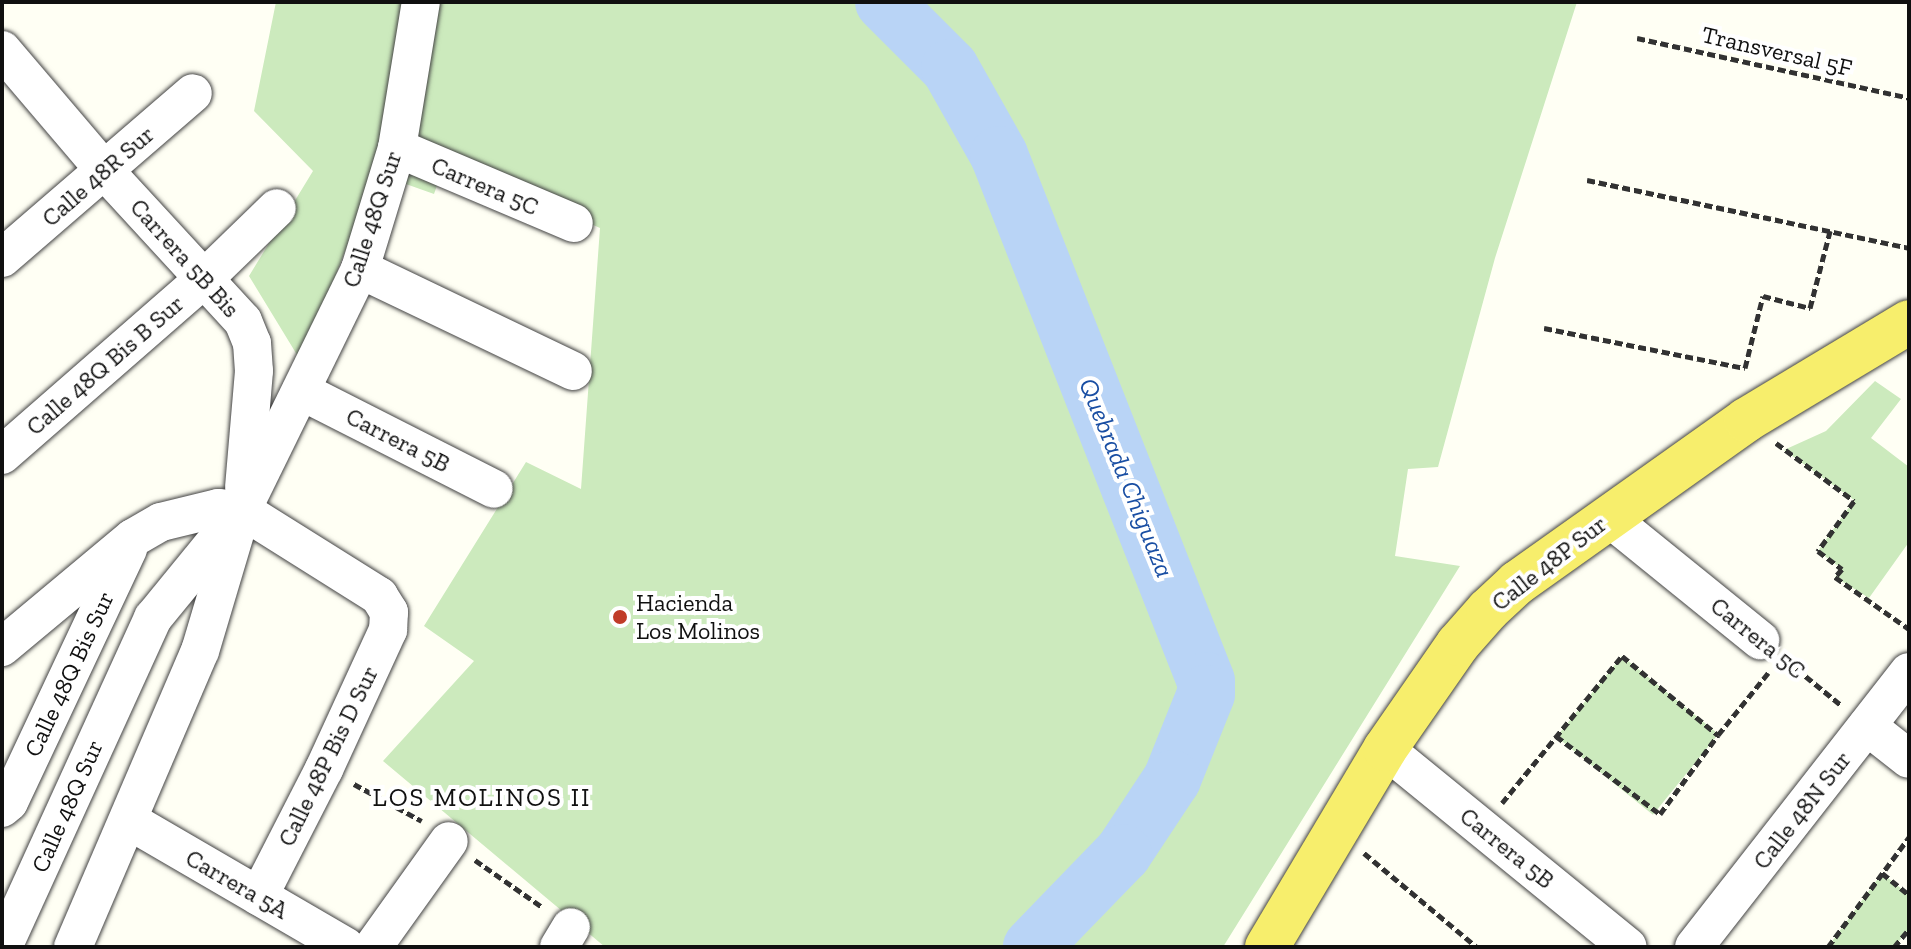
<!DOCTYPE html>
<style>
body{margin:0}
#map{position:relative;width:1911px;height:949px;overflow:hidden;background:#fffff4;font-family:"Zilla Slab",serif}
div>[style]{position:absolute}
.green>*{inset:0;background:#cceabd;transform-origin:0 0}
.river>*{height:58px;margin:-29px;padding:0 29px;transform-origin:29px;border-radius:29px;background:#b9d4f6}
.path>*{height:5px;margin-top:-2.5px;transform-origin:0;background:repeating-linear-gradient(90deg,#323232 0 8px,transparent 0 12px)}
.roads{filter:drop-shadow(0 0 2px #434343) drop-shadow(0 0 2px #434343)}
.minor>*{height:38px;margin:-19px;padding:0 19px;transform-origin:19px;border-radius:19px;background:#fff}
.major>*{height:44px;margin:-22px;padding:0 22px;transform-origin:22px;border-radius:22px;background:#f7ee6c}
.dots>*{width:22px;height:22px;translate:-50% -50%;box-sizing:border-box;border:4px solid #fff;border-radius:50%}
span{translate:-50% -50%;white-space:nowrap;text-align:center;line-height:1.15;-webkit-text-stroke:8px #fff;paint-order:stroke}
.street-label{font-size:24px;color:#101010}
.poi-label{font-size:24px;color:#101010}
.left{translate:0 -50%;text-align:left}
.water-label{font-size:26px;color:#194ea3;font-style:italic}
.neighbourhood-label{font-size:26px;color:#101010;letter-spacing:2px}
.frame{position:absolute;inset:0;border:4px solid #101010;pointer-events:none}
</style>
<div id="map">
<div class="green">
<i style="clip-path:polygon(276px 2px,1577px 2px,1495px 258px,1438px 467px,1408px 469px,1395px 556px,1460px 566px,1223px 947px,605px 947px,383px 761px,474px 661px,424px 626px,526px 462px,581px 489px,600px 228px,446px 160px,434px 194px,375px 173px,302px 363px,249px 276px,313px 171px,254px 111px)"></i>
<i style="clip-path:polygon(1875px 381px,1901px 399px,1871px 438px,1909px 467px,1909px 542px,1869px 598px,1835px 577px,1842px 569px,1818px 551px,1854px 500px,1784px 450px,1826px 431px)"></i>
<i style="left:1622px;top:656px;width:124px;height:104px;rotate:39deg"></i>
<i style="clip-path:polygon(1882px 873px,1909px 895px,1909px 929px,1894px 947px,1828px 947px)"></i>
</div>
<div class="river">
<i style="left:884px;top:2px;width:93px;rotate:45deg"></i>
<i style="left:950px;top:68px;width:100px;rotate:60.6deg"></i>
<i style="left:999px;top:155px;width:565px;rotate:68.52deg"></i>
<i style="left:1206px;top:681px;width:13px;rotate:90deg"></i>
<i style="left:1206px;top:694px;width:92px;rotate:111.8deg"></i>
<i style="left:1172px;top:779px;width:89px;rotate:123.5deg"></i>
<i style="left:1123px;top:853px;width:131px;rotate:134.1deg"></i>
</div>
<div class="path">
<i style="left:1637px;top:38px;width:279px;rotate:12.4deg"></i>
<i style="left:1587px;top:180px;width:329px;rotate:11.9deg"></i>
<i style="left:1544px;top:328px;width:205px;rotate:11.3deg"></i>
<i style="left:1745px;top:368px;width:74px;rotate:-76deg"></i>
<i style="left:1763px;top:296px;width:49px;rotate:14.3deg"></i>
<i style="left:1810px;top:308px;width:80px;rotate:-75.4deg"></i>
<i style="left:1776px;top:443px;width:97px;rotate:36.6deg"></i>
<i style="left:1854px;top:501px;width:62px;rotate:125.8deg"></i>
<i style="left:1818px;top:551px;width:30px;rotate:37deg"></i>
<i style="left:1842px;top:569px;width:11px;rotate:131deg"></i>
<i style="left:1835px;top:577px;width:90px;rotate:35.1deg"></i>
<i style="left:1787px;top:661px;width:70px;rotate:39.2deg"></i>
<i style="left:1556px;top:736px;width:130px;rotate:36.9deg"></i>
<i style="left:1660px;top:814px;width:98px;rotate:-53.7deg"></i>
<i style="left:354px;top:784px;width:77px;rotate:28.6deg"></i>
<i style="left:1502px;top:803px;width:190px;rotate:-50.8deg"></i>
<i style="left:1622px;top:656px;width:124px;rotate:39.5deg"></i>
<i style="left:1718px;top:735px;width:80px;rotate:-51.1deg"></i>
<i style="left:1364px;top:853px;width:147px;rotate:39.8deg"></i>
<i style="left:475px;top:860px;width:82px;rotate:35deg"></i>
<i style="left:1882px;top:873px;width:35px;rotate:39deg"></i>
<i style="left:1828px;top:947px;width:137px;rotate:-53.6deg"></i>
<i style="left:1894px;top:947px;width:23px;rotate:-50deg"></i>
</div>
<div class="roads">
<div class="minor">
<i style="left:2px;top:50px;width:157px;rotate:49.6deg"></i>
<i style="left:104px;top:170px;width:205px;rotate:47.4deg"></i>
<i style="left:243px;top:321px;width:24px;rotate:68deg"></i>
<i style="left:252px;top:343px;width:28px;rotate:86deg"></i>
<i style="left:254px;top:371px;width:116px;rotate:94.9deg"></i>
<i style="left:397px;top:148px;width:192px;rotate:23deg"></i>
<i style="left:2px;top:258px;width:252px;rotate:-40.8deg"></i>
<i style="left:360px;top:269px;width:236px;rotate:25.6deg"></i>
<i style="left:301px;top:391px;width:216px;rotate:26.9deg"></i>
<i style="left:2px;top:455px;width:269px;rotate:-41.1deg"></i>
<i style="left:205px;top:278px;width:100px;rotate:-44.2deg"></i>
<i style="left:1608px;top:517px;width:196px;rotate:39deg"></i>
<i style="left:2px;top:647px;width:170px;rotate:-39.8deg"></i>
<i style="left:133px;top:538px;width:32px;rotate:-30deg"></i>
<i style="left:161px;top:522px;width:59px;rotate:-13.8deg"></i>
<i style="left:218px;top:508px;width:24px;rotate:5deg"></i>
<i style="left:242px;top:510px;width:162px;rotate:32.1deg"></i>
<i style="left:379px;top:596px;width:19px;rotate:58deg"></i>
<i style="left:389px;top:612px;width:18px;rotate:93deg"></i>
<i style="left:388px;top:630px;width:153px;rotate:114.7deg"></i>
<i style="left:324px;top:769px;width:143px;rotate:117.1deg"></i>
<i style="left:1867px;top:726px;width:53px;rotate:38.2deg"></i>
<i style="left:1385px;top:749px;width:313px;rotate:39.2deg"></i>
<i style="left:2px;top:808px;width:9px;rotate:-41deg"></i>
<i style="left:9px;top:802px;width:280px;rotate:-64.8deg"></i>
<i style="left:128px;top:820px;width:252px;rotate:30.2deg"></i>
<i style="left:3px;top:947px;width:362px;rotate:-65.5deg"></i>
<i style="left:153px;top:618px;width:122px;rotate:-50.7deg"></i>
<i style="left:73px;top:947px;width:322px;rotate:-66.8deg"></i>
<i style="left:200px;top:651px;width:147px;rotate:-73.4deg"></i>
<i style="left:242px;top:510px;width:268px;rotate:-63.9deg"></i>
<i style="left:360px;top:269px;width:127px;rotate:-73deg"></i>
<i style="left:397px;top:148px;width:148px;rotate:-80.7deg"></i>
<i style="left:373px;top:947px;width:130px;rotate:-54.4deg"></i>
<i style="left:559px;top:947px;width:23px;rotate:-59deg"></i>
<i style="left:1694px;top:947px;width:349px;rotate:-52deg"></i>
</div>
<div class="major">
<i style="left:1267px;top:947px;width:230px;rotate:-59.2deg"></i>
<i style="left:1385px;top:749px;width:128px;rotate:-55.2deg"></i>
<i style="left:1458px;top:644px;width:45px;rotate:-48.6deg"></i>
<i style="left:1488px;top:610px;width:40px;rotate:-43deg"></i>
<i style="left:1517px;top:583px;width:281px;rotate:-35.4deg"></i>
<i style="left:1746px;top:420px;width:190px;rotate:-31deg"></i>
</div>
</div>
<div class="dots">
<i style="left:620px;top:617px;background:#c03c28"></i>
</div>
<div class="street-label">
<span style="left:1777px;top:51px;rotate:13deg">Transversal 5F</span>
<span style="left:98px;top:176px;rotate:-41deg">Calle 48R Sur</span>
<span style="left:485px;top:186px;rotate:23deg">Carrera 5C</span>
<span style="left:372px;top:219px;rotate:-72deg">Calle 48Q Sur</span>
<span style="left:185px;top:258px;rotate:48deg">Carrera 5B Bis</span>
<span style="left:105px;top:365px;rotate:-41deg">Calle 48Q Bis B Sur</span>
<span style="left:398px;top:440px;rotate:27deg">Carrera 5B</span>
<span style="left:1549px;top:563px;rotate:-38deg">Calle 48P Sur</span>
<span style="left:1758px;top:638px;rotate:39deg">Carrera 5C</span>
<span style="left:69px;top:674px;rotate:-65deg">Calle 48Q Bis Sur</span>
<span style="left:328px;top:756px;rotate:-64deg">Calle 48P Bis D Sur</span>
<span style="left:67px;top:806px;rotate:-66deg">Calle 48Q Sur</span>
<span style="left:1802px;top:810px;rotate:-52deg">Calle 48N Sur</span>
<span style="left:1507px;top:848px;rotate:39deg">Carrera 5B</span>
<span style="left:237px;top:884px;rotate:30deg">Carrera 5A</span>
</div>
<div class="poi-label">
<span class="left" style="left:636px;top:617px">Hacienda<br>Los Molinos</span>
</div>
<div class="water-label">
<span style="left:1126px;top:478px;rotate:68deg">Quebrada Chiguaza</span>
</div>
<div class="neighbourhood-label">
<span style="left:482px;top:798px">LOS MOLINOS II</span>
</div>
<div class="frame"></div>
</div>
